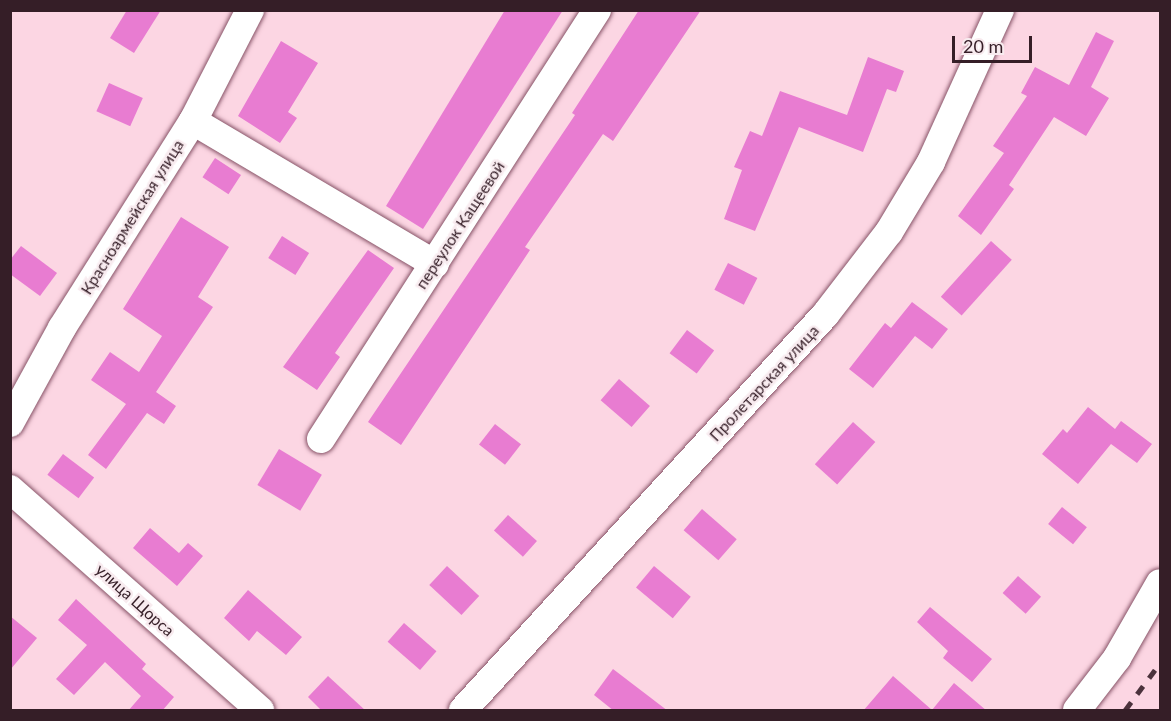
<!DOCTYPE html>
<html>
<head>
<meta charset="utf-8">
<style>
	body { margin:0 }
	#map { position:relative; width:1171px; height:721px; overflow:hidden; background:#fcd6e3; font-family:Lato,sans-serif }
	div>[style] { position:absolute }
	.building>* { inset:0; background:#e87cd1; transform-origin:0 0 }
	.roads { filter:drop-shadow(0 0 2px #875367) drop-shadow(0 0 2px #875367) }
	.minor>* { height:28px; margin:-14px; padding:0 14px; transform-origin:14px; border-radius:14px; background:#fff }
	.rail>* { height:4.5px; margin-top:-2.25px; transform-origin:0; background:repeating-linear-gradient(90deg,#4b323c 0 10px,transparent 0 20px) }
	span { translate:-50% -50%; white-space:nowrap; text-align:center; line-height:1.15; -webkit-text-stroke:5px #f8ebef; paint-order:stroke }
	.street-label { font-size:16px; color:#351e27 }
	.frame { position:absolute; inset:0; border:12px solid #351e27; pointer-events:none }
	.scale { position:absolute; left:952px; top:36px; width:80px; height:27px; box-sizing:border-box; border:3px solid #351e27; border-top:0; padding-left:8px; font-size:18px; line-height:21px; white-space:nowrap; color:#351e27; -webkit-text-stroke:4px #f8ebef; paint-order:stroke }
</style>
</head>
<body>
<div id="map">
	<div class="building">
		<i style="clip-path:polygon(127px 10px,161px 10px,134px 53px,110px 38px)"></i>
		<i style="clip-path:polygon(505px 10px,563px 10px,423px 229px,386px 206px)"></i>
		<i style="clip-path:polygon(639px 10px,701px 10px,613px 141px,603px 134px,525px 247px,530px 250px,401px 445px,368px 422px,575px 115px,572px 113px)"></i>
		<i style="clip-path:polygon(1096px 32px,1114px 41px,1091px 87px,1109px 98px,1086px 136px,1054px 117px,1009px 185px,1014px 189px,981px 235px,958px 216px,1004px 153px,993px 146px,1027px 96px,1021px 93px,1035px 67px,1069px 85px)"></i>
		<i style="clip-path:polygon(281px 41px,318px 63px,288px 112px,297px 118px,280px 143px,238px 116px)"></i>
		<i style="clip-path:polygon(868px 57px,904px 71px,896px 92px,887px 89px,863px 152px,799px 127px,755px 231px,724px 219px,742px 170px,734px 167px,750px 131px,762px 136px,780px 91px,847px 115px)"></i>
		<i style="left:109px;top:83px;width:37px;height:31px;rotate:24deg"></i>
		<i style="left:215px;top:158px;width:31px;height:23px;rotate:33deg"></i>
		<i style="clip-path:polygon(181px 217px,229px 247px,198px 297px,213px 307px,156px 392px,176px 406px,164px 424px,147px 413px,106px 469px,88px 455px,126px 404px,91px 380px,110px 352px,139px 372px,162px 336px,123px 309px)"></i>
		<i style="left:282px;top:236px;width:32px;height:26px;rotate:32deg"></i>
		<i style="left:991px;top:241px;width:28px;height:75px;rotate:42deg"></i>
		<i style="clip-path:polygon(21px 246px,57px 273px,40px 296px,10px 274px,10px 260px)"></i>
		<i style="clip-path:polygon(368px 250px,394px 268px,335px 353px,340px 357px,317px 390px,283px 367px)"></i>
		<i style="left:728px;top:263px;width:33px;height:30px;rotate:27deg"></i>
		<i style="clip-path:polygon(912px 302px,948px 329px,932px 349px,915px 336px,873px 388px,849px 369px,885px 323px,891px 328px)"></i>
		<i style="left:687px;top:330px;width:34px;height:29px;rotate:37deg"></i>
		<i style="left:619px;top:379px;width:41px;height:28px;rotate:41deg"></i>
		<i style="clip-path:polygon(1088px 407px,1115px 429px,1121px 421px,1152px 444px,1137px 463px,1111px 444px,1078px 484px,1042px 454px,1063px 429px,1067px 433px)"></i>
		<i style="left:853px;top:422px;width:30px;height:57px;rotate:42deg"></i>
		<i style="left:495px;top:424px;width:33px;height:26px;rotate:38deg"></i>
		<i style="left:279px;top:449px;width:50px;height:42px;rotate:31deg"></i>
		<i style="left:63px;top:454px;width:39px;height:26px;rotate:37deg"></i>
		<i style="left:1062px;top:507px;width:32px;height:22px;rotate:39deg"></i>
		<i style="left:702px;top:509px;width:46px;height:28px;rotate:41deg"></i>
		<i style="left:508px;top:515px;width:39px;height:21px;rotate:42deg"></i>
		<i style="clip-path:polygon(150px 528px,179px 553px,188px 543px,203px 556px,177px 586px,133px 548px)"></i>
		<i style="left:447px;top:566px;width:44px;height:26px;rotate:43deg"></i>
		<i style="left:654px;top:566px;width:48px;height:28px;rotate:40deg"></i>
		<i style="left:1018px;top:576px;width:31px;height:23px;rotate:42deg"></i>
		<i style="clip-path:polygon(248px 590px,302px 637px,286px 655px,257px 631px,249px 641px,224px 618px)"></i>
		<i style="clip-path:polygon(76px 599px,146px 664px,142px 669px,174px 697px,162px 711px,128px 711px,141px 696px,105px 662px,74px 695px,56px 679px,87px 645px,58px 620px)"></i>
		<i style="clip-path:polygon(930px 607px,992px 659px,972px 682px,943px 658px,948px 651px,917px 622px)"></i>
		<i style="clip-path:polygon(10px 616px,37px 638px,10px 670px)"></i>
		<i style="left:404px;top:623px;width:43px;height:25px;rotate:41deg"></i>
		<i style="clip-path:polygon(613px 669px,668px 711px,614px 711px,594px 695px)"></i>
		<i style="clip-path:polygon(328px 676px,366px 711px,322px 711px,308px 697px)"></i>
		<i style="clip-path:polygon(893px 676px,932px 710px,954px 683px,987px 711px,863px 711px)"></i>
	</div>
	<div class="roads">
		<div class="minor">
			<i style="left:193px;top:121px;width:281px;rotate:30.6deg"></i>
			<i style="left:10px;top:423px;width:108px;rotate:-61.3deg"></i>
			<i style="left:62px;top:328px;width:245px;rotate:-57.7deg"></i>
			<i style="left:193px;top:121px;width:125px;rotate:-62.8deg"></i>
			<i style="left:321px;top:439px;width:510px;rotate:-57.24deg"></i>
			<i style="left:10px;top:489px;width:334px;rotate:41.5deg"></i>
			<i style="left:463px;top:710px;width:536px;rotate:-47.5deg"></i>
			<i style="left:825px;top:315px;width:105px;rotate:-52.4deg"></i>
			<i style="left:889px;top:232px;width:82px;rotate:-59deg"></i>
			<i style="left:931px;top:162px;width:167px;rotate:-65.6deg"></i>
			<i style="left:1077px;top:710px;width:66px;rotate:-52.4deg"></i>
			<i style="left:1117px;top:658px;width:86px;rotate:-60.2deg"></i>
		</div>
	</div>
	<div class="rail">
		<i style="left:1125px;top:710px;width:59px;rotate:-53.3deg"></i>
	</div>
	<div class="street-label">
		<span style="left:132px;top:217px;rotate:-58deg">Красноармейская улица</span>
		<span style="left:460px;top:225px;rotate:-57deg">переулок Кащеевой</span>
		<span style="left:764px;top:383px;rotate:-47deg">Пролетарская улица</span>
		<span style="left:135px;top:600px;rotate:42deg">улица Щорса</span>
	</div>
	<div class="frame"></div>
	<div class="scale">20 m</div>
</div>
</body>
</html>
